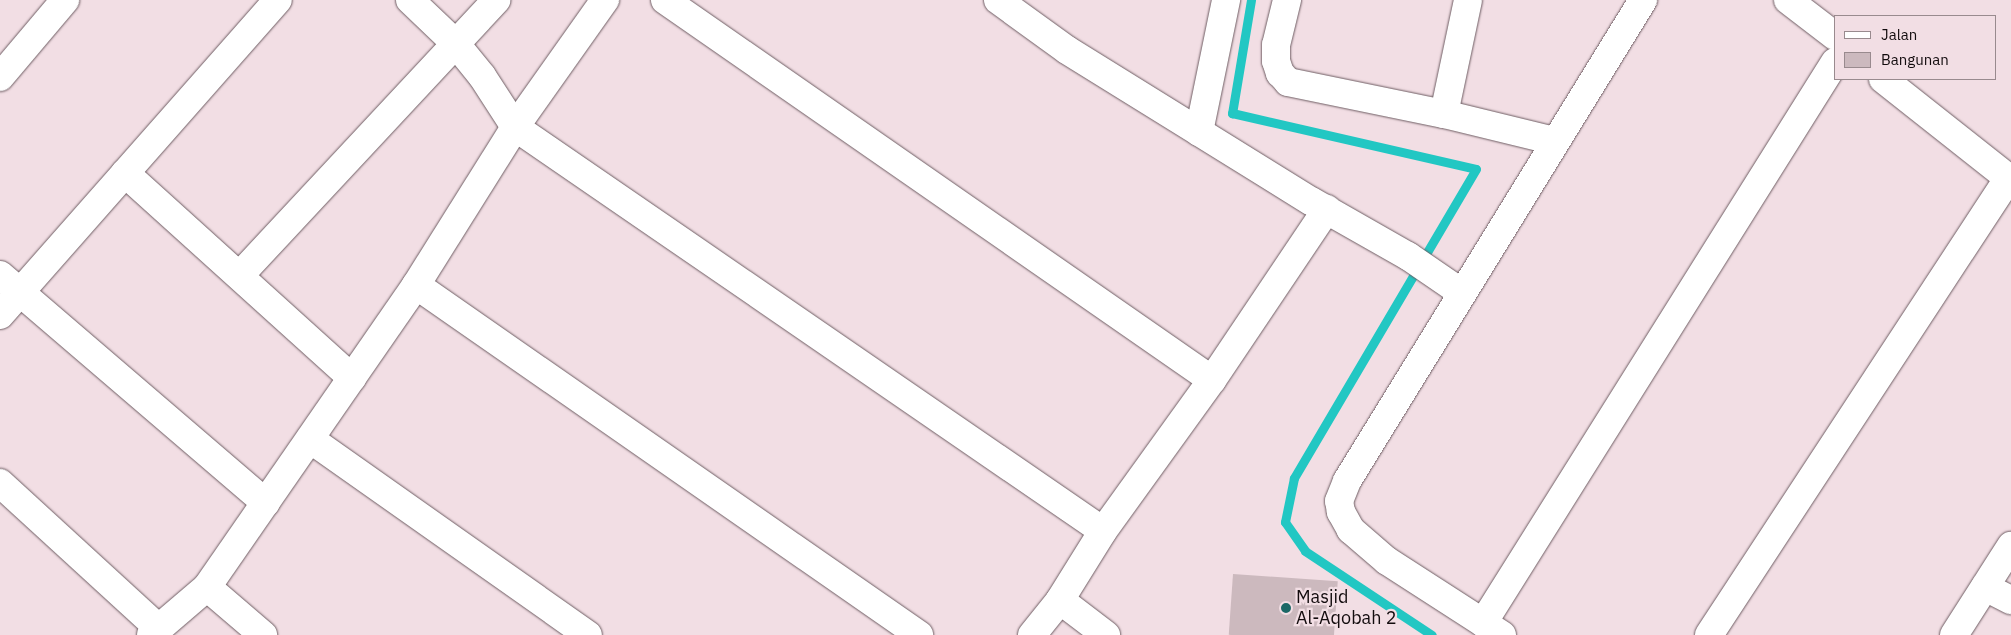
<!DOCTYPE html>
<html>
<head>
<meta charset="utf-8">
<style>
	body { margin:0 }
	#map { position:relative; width:2011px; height:635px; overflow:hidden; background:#f2dee4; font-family:"IBM Plex Sans",sans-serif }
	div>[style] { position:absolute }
	.stream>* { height:9px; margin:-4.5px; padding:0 4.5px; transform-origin:4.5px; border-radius:4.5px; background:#22c7c3 }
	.building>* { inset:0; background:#ccb9be; transform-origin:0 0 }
	.roads { filter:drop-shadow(0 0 1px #6e5d63) drop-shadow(0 0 1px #6e5d63) }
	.minor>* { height:28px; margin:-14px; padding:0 14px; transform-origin:14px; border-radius:14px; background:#fff }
	.dots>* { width:14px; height:14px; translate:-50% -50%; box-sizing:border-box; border:2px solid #f2dee4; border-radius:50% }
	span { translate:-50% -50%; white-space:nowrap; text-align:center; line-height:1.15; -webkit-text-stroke:4.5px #f2dee4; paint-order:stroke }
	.poi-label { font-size:18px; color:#130c0e }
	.left { translate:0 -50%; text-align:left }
	.legend { position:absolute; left:1834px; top:15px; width:162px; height:65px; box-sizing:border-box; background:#f2dee4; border:1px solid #998a8e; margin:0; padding:6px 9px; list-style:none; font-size:15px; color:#130c0e }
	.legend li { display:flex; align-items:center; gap:10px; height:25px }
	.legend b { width:25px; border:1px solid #998a8e }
</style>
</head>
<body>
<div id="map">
	<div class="stream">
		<i style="left:1251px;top:0;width:115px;rotate:99.5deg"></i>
		<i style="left:1232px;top:113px;width:250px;rotate:12.9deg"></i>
		<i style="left:1476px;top:169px;width:359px;rotate:120.5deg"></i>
		<i style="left:1294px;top:478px;width:45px;rotate:101.6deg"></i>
		<i style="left:1285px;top:522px;width:35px;rotate:55deg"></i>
		<i style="left:1305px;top:551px;width:152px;rotate:33.5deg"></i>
	</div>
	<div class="building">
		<i style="left:1233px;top:574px;width:105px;height:61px;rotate:4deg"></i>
	</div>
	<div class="roads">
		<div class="minor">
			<i style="left:410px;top:0;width:64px;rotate:43.7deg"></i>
			<i style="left:456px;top:44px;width:41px;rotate:50.9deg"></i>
			<i style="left:482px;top:76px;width:61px;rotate:57.1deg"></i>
			<i style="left:515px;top:127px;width:713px;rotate:34.49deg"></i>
			<i style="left:665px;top:0;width:666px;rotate:34.79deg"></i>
			<i style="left:998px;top:0;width:85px;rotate:35.9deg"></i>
			<i style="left:1067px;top:50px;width:287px;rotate:31.8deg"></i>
			<i style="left:1311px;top:201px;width:112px;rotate:29.6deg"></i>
			<i style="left:1408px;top:256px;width:65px;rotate:34.4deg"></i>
			<i style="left:1287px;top:0;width:46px;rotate:103.7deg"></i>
			<i style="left:1276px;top:45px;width:16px;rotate:90deg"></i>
			<i style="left:1276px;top:61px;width:13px;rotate:72deg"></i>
			<i style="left:1280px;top:73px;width:12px;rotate:48deg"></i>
			<i style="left:1288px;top:82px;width:159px;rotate:11.6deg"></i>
			<i style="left:1444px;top:114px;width:114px;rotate:13.7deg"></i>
			<i style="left:1788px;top:0;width:59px;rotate:37.5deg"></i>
			<i style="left:0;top:77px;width:101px;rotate:-49.8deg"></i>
			<i style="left:1883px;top:79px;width:163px;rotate:38.3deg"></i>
			<i style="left:1444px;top:114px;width:116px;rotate:-78.1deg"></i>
			<i style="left:1199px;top:132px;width:135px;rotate:-78.4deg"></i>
			<i style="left:125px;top:173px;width:306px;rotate:42.1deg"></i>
			<i style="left:0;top:275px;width:350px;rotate:40.6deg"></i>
			<i style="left:240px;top:275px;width:376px;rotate:-47deg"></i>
			<i style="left:416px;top:285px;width:613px;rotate:34.83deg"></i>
			<i style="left:0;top:315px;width:420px;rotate:-48.6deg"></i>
			<i style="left:310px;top:439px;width:340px;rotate:35.2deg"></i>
			<i style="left:0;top:483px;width:214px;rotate:42.5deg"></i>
			<i style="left:207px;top:587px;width:74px;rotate:40.6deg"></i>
			<i style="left:1985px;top:587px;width:29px;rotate:27deg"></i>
			<i style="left:1060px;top:600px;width:58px;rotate:37.3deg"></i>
			<i style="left:1483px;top:623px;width:662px;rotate:-57.89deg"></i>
			<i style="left:151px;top:635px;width:74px;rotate:-40.6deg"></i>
			<i style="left:207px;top:587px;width:367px;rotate:-55.3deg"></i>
			<i style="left:416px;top:285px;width:186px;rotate:-57.9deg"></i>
			<i style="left:515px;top:127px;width:156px;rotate:-54.7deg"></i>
			<i style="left:1032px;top:635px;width:45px;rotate:-51.3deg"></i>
			<i style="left:1060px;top:600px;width:81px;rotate:-58.1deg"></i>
			<i style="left:1103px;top:531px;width:186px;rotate:-54.2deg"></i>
			<i style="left:1212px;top:380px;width:206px;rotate:-56.1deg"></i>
			<i style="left:1502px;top:635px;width:137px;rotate:-147.2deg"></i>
			<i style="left:1387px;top:561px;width:48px;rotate:-139.3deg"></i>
			<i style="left:1351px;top:530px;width:21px;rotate:-119deg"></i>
			<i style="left:1341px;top:512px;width:11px;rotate:-100deg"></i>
			<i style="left:1339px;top:501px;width:22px;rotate:-68deg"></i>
			<i style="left:1347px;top:481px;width:565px;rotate:-58.39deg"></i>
			<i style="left:1709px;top:635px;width:545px;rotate:-56.75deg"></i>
			<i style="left:1954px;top:635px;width:106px;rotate:-57.4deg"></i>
		</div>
	</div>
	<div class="dots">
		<i style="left:1286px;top:608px;background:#1b6866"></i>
	</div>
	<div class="poi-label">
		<span class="left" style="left:1296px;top:608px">Masjid<br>Al-Aqobah 2</span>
	</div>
	<ul class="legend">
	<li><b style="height:6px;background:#fff"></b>Jalan</li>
	<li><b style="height:14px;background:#ccb9be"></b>Bangunan</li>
	</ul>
</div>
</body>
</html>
